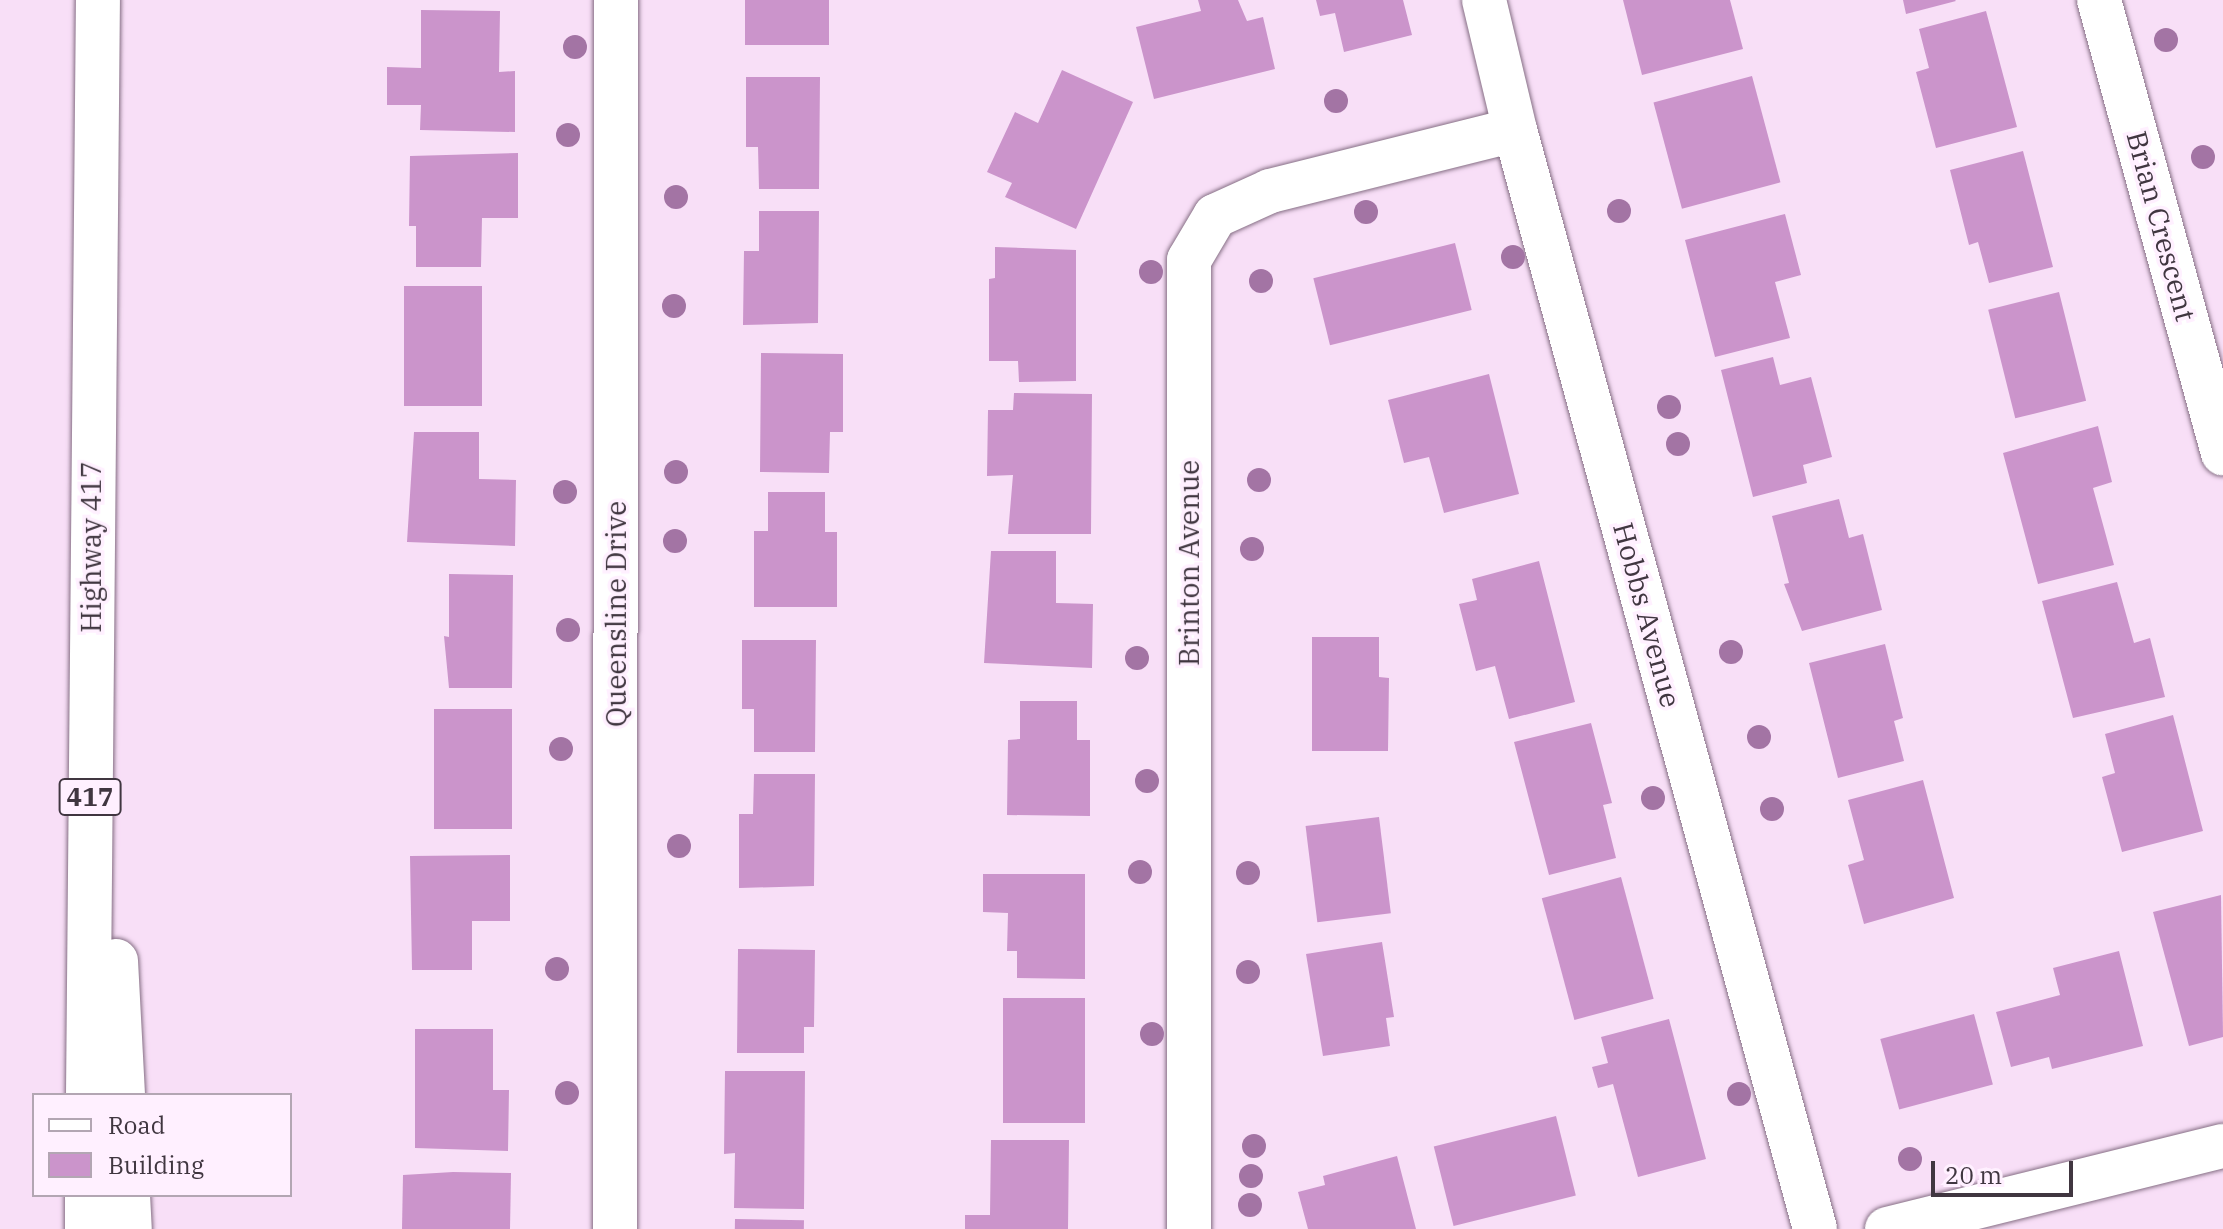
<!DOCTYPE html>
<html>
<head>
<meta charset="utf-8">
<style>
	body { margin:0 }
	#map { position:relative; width:2223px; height:1229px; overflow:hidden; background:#f8dff7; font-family:"IBM Plex Serif",serif }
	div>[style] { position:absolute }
	.building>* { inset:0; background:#cb94cb; transform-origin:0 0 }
	.roads { filter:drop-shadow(0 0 2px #866f85) drop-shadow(0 0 2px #866f85) }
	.minor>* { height:44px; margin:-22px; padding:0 22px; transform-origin:22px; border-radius:22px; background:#fff }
	.highway>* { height:44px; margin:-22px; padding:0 22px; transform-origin:22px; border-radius:22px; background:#fff }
	.trees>* { width:24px; height:24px; margin:-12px; border-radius:50%; background:#a374a4 }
	span { translate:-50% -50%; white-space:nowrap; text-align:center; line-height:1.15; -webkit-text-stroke:7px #fff0ff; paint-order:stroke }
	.shield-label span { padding:2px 6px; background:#fff0ff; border:2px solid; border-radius:6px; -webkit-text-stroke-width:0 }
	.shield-label { font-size:26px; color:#403640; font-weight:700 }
	.street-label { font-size:28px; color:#403640 }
	.legend { position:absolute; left:32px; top:1093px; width:260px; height:104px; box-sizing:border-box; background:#fff0ff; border:2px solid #b3a6b3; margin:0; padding:10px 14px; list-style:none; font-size:24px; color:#403640 }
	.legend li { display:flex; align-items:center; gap:16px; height:40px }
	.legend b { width:40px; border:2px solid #b3a6b3 }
	.scale { position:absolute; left:1931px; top:1161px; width:142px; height:36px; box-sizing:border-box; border:4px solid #403640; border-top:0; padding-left:10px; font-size:24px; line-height:28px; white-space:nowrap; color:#403640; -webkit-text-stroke:6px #fff0ff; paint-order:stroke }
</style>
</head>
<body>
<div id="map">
	<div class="building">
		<i style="left:745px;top:0;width:84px;height:45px"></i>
		<i style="clip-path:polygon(1198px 0,1238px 0,1247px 21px,1263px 17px,1275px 69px,1154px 99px,1136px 27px,1201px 11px)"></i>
		<i style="clip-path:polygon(1316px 0,1403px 0,1412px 35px,1344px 52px,1335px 13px,1320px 16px)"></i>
		<i style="clip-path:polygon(1623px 0,1730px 0,1743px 49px,1642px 75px)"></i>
		<i style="clip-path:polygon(1903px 0,1955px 0,1956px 1px,1906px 14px)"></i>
		<i style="clip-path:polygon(421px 10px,500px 11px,499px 72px,515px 71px,515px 132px,420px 130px,421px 105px,387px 105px,387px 67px,421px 68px)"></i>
		<i style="clip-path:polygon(1986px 11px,2017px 127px,1936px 148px,1916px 72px,1929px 68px,1919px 29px)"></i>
		<i style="clip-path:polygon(1062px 70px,1133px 102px,1076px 229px,1005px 197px,1012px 183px,987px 172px,1015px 112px,1038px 123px)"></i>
		<i style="left:1752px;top:76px;width:110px;height:102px;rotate:75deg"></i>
		<i style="clip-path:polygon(746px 77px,820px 77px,819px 189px,759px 189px,758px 147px,746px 147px)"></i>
		<i style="clip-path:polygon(2023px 151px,2053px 267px,1989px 283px,1978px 242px,1969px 245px,1950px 170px)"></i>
		<i style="clip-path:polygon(518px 153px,518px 218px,482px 218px,481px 267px,416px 267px,416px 226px,409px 226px,410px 156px)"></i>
		<i style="clip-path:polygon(759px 211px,819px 211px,818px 323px,743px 325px,744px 251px,759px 251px)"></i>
		<i style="clip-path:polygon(1785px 214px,1801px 275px,1775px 282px,1790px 338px,1715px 357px,1685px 240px)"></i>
		<i style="left:1455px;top:243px;width:69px;height:146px;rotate:76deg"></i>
		<i style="clip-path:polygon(995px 247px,1076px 250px,1076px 381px,1019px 382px,1018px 361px,989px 361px,989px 279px,995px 278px)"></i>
		<i style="left:404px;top:286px;width:78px;height:120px"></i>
		<i style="left:2059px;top:292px;width:112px;height:73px;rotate:76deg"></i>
		<i style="clip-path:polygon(761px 353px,843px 354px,843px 432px,830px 432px,829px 473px,760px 472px)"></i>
		<i style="clip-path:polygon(1773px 357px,1780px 385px,1811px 377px,1832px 457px,1803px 465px,1807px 483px,1753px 497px,1721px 370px)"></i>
		<i style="clip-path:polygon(1489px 374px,1519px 494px,1444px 513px,1429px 457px,1404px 463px,1388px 400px)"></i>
		<i style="clip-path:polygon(1014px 393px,1092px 394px,1091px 534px,1008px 534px,1013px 475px,987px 476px,988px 410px,1013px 410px)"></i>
		<i style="clip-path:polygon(2098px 426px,2112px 482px,2093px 488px,2114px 565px,2038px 584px,2003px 453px)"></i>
		<i style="clip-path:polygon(414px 432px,479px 432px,479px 479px,516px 480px,515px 546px,407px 542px)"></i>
		<i style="clip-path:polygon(768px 492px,825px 492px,825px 532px,837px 532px,837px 607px,754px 607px,754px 531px,768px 531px)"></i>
		<i style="clip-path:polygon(1839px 499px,1849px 538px,1863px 534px,1882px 610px,1802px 631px,1784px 584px,1789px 583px,1772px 516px)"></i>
		<i style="clip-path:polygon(991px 551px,1056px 551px,1056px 603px,1093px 604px,1092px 668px,984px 663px)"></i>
		<i style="clip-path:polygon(1539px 561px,1575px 702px,1509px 719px,1495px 666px,1476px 671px,1459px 604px,1477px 600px,1472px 579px)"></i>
		<i style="clip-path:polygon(449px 574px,513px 575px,512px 688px,449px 688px,444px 636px,449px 637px)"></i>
		<i style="clip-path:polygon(2117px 582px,2134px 643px,2150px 638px,2165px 697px,2073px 718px,2042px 601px)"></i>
		<i style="clip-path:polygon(1312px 637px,1379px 637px,1379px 677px,1389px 678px,1388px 751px,1312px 751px)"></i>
		<i style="clip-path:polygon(742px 640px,816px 640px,815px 752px,754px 752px,754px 709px,742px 709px)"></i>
		<i style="clip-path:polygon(1885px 644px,1903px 718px,1894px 721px,1904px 761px,1838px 778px,1809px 663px)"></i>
		<i style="clip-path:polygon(1020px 701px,1077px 701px,1077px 740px,1090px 740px,1090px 816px,1007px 815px,1008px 740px,1020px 739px)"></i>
		<i style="left:434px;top:709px;width:78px;height:120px"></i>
		<i style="clip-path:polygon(2173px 715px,2203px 831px,2122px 852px,2102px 777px,2115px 773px,2105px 734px)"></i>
		<i style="clip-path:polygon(1591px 723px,1612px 803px,1603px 805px,1616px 858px,1549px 875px,1514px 742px)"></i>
		<i style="clip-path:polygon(754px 774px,815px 774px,814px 886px,739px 888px,739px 814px,753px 814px)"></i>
		<i style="clip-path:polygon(1923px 780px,1954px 898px,1864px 924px,1848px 865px,1864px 860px,1848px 800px)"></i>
		<i style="left:1379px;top:817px;width:97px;height:74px;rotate:83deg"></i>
		<i style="clip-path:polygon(510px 855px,510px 921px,472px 921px,472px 970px,412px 970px,410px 856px)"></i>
		<i style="clip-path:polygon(983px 874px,1085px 874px,1085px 979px,1017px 978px,1017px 951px,1007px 951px,1008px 913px,983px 912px)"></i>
		<i style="left:1621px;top:877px;width:126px;height:82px;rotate:75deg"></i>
		<i style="clip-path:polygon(2221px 895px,2223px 1037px,2189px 1046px,2153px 912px)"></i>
		<i style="clip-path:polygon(1382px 942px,1394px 1017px,1386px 1018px,1390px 1046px,1323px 1056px,1306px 954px)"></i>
		<i style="clip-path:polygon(738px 949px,815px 950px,814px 1027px,804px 1027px,804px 1053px,737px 1053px)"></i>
		<i style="clip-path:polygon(2119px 951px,2143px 1046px,2052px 1069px,2049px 1057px,2011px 1067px,1996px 1012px,2060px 995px,2053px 968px)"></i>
		<i style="left:1003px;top:998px;width:82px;height:125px"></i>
		<i style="left:1974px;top:1014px;width:73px;height:97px;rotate:75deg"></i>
		<i style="clip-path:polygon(1669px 1019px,1706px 1159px,1638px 1177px,1613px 1084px,1598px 1088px,1592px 1067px,1608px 1063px,1601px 1037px)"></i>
		<i style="clip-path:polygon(415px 1029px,493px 1029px,493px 1090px,509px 1090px,508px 1151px,415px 1148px)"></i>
		<i style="clip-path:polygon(725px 1071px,805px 1071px,804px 1209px,734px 1208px,735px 1153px,724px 1154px)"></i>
		<i style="left:1556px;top:1116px;width:82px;height:126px;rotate:76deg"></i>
		<i style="clip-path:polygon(991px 1140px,1069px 1140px,1068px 1229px,965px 1229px,965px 1215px,990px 1215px)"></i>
		<i style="clip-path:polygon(1397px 1156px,1416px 1229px,1308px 1229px,1298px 1192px,1325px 1185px,1323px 1176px)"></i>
		<i style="clip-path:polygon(453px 1172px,511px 1173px,510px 1229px,402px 1229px,403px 1175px)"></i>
		<i style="left:735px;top:1219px;width:69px;height:10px;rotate:1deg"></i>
	</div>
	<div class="roads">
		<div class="minor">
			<i style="left:1484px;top:0;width:134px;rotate:76.6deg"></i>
			<i style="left:1515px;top:130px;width:1139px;rotate:74.73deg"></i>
			<i style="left:2099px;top:0;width:470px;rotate:74.7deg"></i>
			<i style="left:615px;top:1229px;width:1229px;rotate:-89.95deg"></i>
			<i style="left:1189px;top:1229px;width:969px;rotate:-90deg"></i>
			<i style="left:1189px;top:260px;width:51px;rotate:-59.4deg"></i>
			<i style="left:1215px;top:216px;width:60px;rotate:-24.4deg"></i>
			<i style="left:1270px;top:191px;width:252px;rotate:-14deg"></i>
			<i style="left:1887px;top:1229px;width:346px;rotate:-13.9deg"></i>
		</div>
		<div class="highway">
			<i style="left:116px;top:961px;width:134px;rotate:87deg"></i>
			<i style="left:88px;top:1095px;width:1095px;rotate:-89.48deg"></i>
			<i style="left:128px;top:1195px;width:34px;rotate:87deg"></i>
			<i style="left:87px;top:1229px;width:34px;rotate:-90deg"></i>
		</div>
	</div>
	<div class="trees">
		<i style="left:2166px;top:40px"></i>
		<i style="left:575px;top:47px"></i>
		<i style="left:1336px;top:101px"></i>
		<i style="left:568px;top:135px"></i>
		<i style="left:2203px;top:157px"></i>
		<i style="left:676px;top:197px"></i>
		<i style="left:1619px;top:211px"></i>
		<i style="left:1366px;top:212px"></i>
		<i style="left:1513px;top:257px"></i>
		<i style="left:1151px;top:272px"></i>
		<i style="left:1261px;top:281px"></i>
		<i style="left:674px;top:306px"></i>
		<i style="left:1669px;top:407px"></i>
		<i style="left:1678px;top:444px"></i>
		<i style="left:676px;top:472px"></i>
		<i style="left:1259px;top:480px"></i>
		<i style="left:565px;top:492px"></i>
		<i style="left:675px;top:541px"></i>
		<i style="left:1252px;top:549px"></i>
		<i style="left:568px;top:630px"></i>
		<i style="left:1731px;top:652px"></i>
		<i style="left:1137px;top:658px"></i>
		<i style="left:1759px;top:737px"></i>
		<i style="left:561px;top:749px"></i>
		<i style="left:1147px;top:781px"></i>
		<i style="left:1653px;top:798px"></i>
		<i style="left:1772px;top:809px"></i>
		<i style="left:679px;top:846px"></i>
		<i style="left:1140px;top:872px"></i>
		<i style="left:1248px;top:873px"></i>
		<i style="left:557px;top:969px"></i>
		<i style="left:1248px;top:972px"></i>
		<i style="left:1152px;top:1034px"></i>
		<i style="left:567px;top:1093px"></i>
		<i style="left:1739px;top:1094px"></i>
		<i style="left:1254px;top:1146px"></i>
		<i style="left:1910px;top:1159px"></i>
		<i style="left:1251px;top:1176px"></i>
		<i style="left:1250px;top:1205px"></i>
	</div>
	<div class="shield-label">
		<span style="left:90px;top:797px">417</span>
	</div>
	<div class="street-label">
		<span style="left:2161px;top:226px;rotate:75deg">Brian Crescent</span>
		<span style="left:91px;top:547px;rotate:-90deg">Highway 417</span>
		<span style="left:1189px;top:563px;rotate:-90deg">Brinton Avenue</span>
		<span style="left:616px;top:614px;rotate:-90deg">Queensline Drive</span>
		<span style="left:1647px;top:615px;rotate:75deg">Hobbs Avenue</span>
	</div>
	<ul class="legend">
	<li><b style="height:10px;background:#fff"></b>Road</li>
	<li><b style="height:22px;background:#cb94cb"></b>Building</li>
	</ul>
	<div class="scale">20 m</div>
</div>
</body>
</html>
